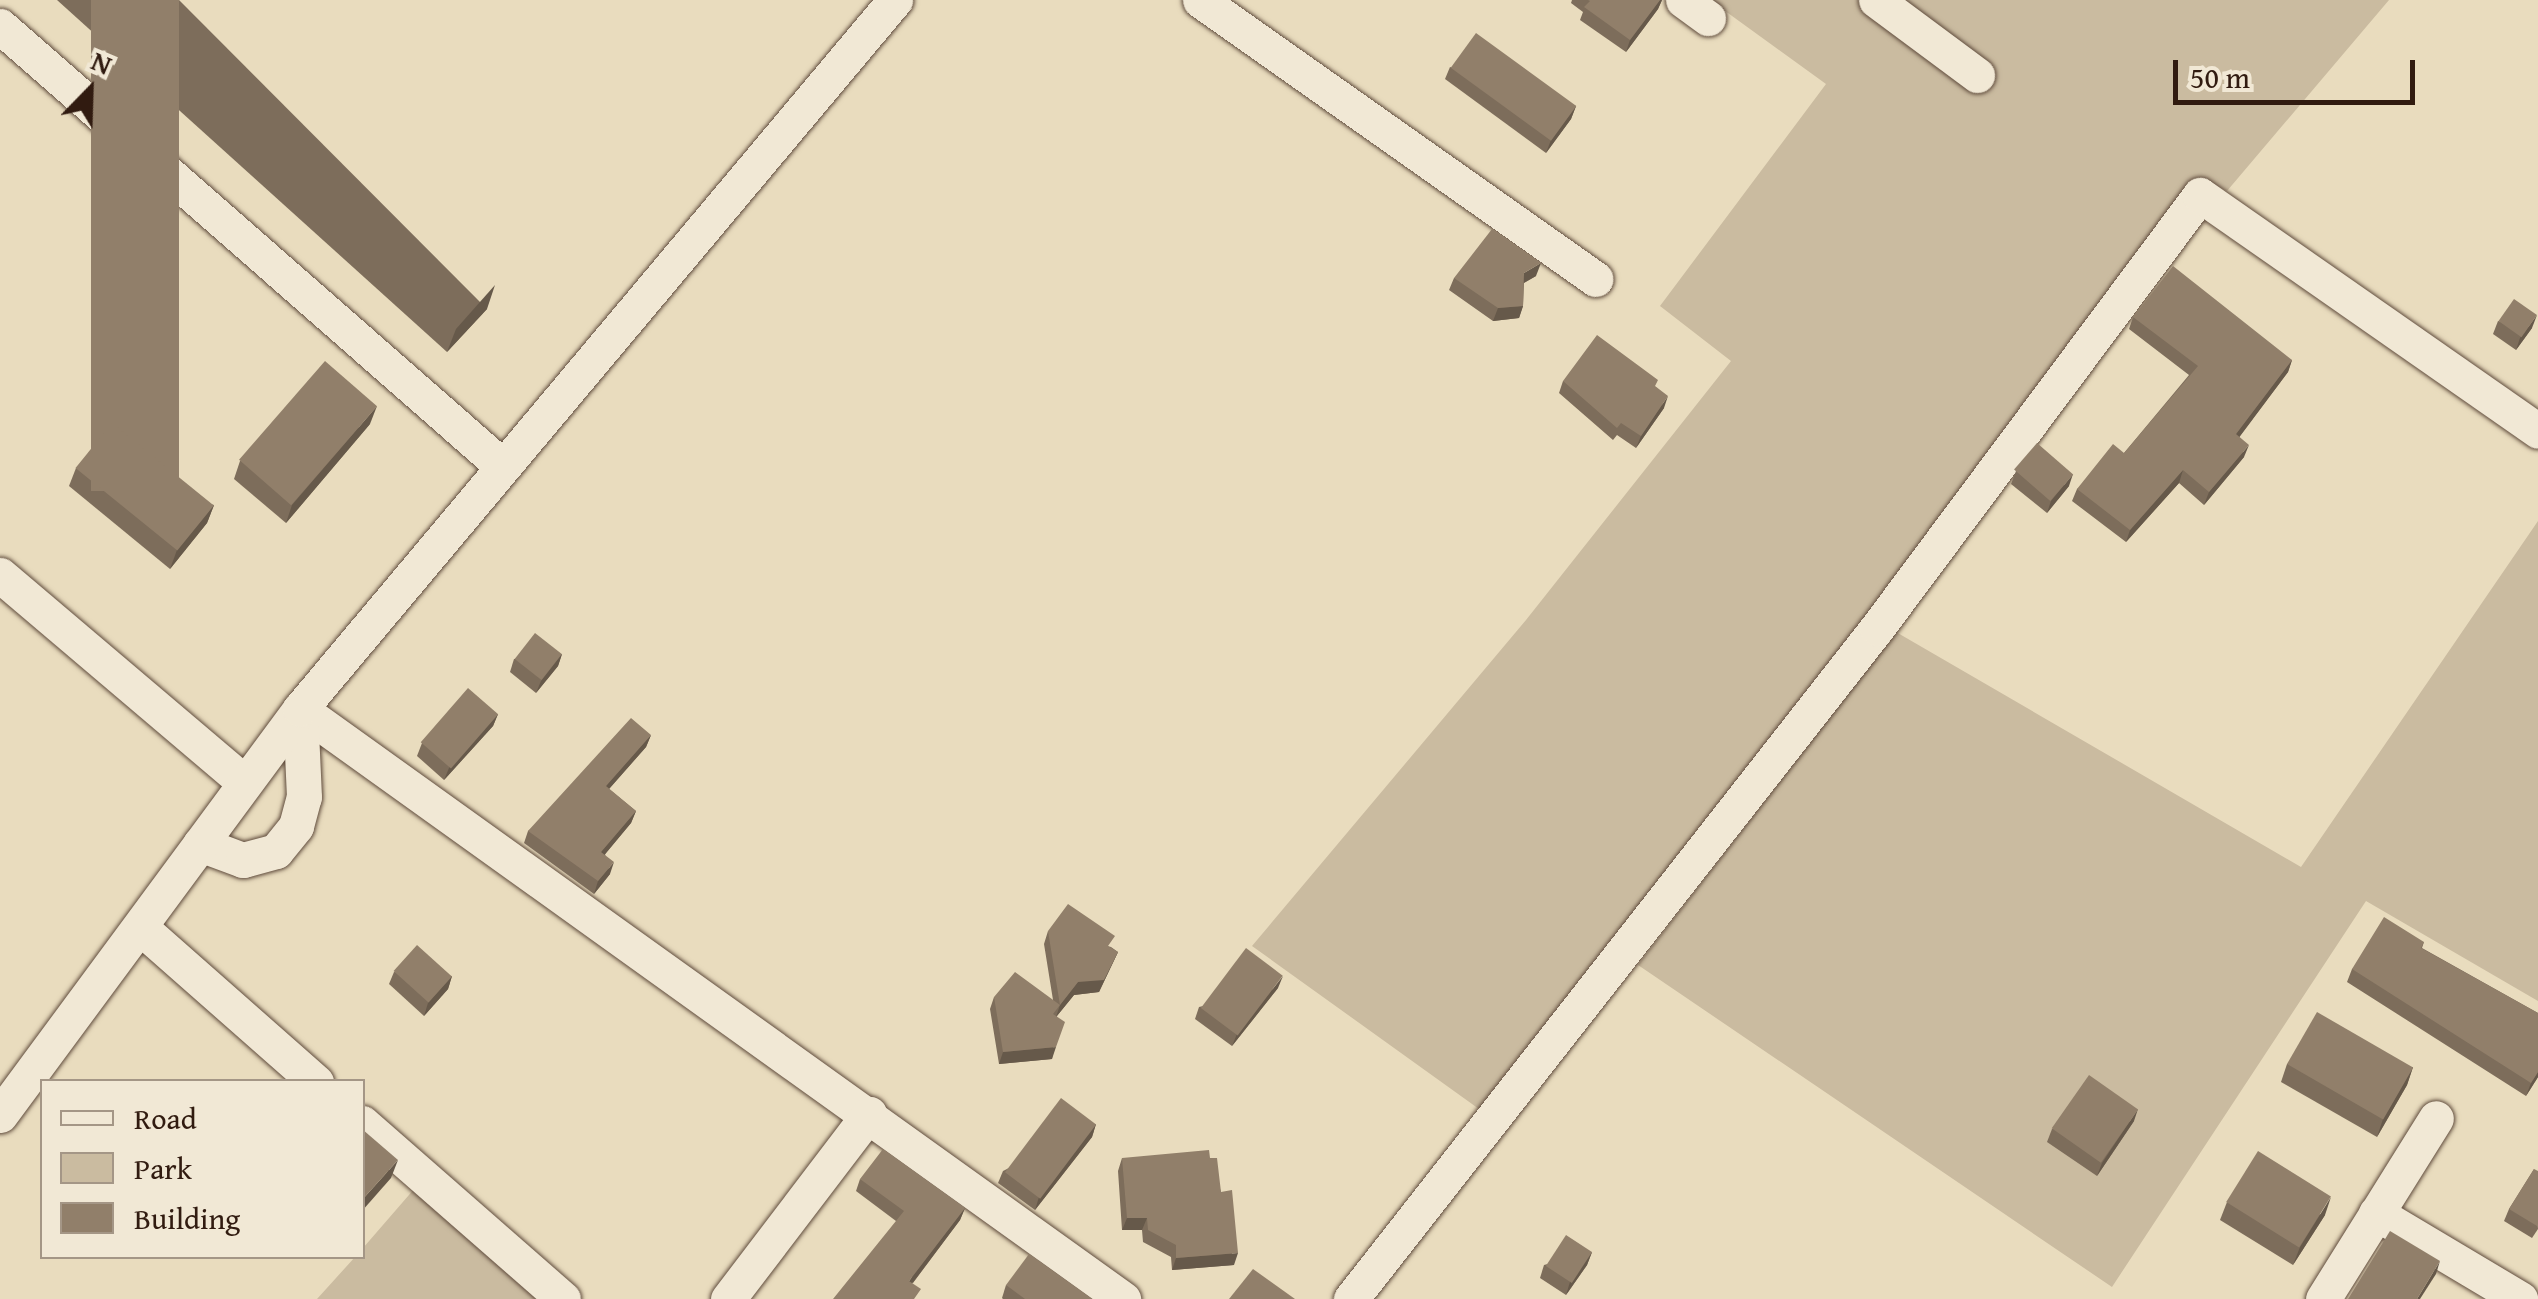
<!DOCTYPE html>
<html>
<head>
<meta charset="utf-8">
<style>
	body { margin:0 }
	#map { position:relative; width:2538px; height:1299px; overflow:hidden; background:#e9dcbe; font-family:"Gentium Book Plus",serif }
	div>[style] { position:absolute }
	.green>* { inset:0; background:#cabba0 }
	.roads { filter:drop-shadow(0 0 2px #5f4b3c) drop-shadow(0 0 2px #5f4b3c) }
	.minor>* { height:35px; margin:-17.5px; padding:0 17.5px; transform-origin:17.5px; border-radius:17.5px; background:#f1e8d5 }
	.wall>* { inset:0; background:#7d6d5b }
	.shaded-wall>* { inset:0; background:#66594a }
	.building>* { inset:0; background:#917f6a; transform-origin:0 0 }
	span { translate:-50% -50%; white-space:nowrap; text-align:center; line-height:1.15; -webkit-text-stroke:9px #f1e8d5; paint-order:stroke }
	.legend { position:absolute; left:40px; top:1079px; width:325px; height:180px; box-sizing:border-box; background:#f1e8d5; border:2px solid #a49686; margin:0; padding:12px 18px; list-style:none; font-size:30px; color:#311b10 }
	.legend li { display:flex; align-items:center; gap:20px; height:50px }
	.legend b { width:50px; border:2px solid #a49686 }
	.north { position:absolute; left:40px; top:40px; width:100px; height:100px; -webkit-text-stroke:8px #f1e8d5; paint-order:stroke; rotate:23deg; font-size:28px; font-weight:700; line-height:40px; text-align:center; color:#311b10 }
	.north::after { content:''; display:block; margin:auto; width:35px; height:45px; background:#311b10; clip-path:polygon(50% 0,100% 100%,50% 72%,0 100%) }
	.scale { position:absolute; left:2173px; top:60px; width:242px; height:45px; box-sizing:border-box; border:5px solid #311b10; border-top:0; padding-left:12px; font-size:30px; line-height:35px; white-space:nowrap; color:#311b10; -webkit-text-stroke:8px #f1e8d5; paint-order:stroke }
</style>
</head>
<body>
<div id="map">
	<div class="green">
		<i style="clip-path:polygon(1710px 0,2389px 0,2227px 191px,2198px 177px,1871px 611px,1479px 1109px,1252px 946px,1526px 620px,1731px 361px,1660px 306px,1826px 84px)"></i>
		<i style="clip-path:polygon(2538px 521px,2538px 1001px,2366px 901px,2112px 1287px,1638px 965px,1896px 632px,2301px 867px)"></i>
		<i style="clip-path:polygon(415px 1188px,541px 1299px,317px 1299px,355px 1257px,362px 1256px,363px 1248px)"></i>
	</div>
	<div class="roads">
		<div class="minor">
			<i style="left:1200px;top:0;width:484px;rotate:35.2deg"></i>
			<i style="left:1683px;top:0;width:31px;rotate:36deg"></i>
			<i style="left:1876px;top:0;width:126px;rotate:36.6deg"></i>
			<i style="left:0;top:26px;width:668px;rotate:41.23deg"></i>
			<i style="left:0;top:575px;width:320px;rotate:40.3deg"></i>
			<i style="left:300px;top:709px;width:1013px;rotate:35.64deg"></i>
			<i style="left:200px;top:844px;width:46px;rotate:20.4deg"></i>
			<i style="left:243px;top:860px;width:34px;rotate:-15deg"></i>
			<i style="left:276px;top:851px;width:32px;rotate:-51deg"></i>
			<i style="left:296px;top:826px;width:30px;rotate:-75deg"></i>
			<i style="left:304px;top:797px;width:88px;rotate:-92.6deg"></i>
			<i style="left:140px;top:927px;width:235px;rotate:41.4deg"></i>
			<i style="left:0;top:1115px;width:505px;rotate:-53.54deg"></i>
			<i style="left:300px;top:709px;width:926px;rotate:-50deg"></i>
			<i style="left:362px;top:1123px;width:267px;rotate:41.2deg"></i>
			<i style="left:2376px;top:1213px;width:168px;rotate:30.8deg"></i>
			<i style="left:728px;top:1299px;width:233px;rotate:-52.7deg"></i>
			<i style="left:1351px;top:1299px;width:853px;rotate:-51.91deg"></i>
			<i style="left:1877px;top:628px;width:540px;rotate:-53.28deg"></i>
			<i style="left:2200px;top:195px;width:412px;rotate:34.9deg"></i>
			<i style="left:2323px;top:1299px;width:213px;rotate:-58deg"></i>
		</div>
	</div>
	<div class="wall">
		<i style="clip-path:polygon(57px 0,179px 0,487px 309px,447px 352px)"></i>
		<i style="clip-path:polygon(1572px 0,1662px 0,1658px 9px,1626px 52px,1580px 20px,1583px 12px,1571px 3px)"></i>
		<i style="clip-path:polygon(1450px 67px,1576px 106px,1571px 119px,1546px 153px,1445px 79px)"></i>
		<i style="clip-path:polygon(1536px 276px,1524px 283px,1523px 306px,1519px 318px,1493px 321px,1449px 290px,1454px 278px)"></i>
		<i style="clip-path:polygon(2133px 317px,2292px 360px,2288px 372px,2239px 437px,2244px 457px,2204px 505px,2179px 483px,2126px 542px,2072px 501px,2077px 489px,2124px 453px,2189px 375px,2129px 329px)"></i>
		<i style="clip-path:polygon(2498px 321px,2532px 328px,2516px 350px,2493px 334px)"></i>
		<i style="clip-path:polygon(1563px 381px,1656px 387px,1664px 408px,1636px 448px,1617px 435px,1613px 440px,1559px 393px)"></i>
		<i style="clip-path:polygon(370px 424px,286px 523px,234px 479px,240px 461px)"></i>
		<i style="clip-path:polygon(76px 468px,214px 505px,207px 523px,170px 569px,69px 486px)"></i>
		<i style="clip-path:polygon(2016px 471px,2069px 486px,2047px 513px,2011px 484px)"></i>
		<i style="clip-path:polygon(562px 654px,558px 666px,536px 693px,510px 672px,514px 659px)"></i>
		<i style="clip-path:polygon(498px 714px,493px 726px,444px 780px,417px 756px,422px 743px)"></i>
		<i style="clip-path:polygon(651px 735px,646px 747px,609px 789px,636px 811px,631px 823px,605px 854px,610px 874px,594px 894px,524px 843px,528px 831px)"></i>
		<i style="clip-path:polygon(1048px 931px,1111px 947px,1118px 952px,1099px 992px,1074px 995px,1057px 1016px,1052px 1059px,999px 1064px,990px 1009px,994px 997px,1053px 1000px,1044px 944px)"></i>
		<i style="clip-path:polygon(2424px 942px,2422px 948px,2538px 1013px,2538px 1077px,2526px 1096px,2347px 982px,2352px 969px)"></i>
		<i style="clip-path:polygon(394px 972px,452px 976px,448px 989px,424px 1016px,389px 984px)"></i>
		<i style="clip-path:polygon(1278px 988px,1232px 1046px,1195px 1019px,1199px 1007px)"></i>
		<i style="clip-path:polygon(2287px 1064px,2413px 1067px,2407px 1085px,2377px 1137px,2281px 1082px)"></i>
		<i style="clip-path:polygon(2134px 1121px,2097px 1176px,2047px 1142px,2052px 1129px)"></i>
		<i style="clip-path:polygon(1096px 1124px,1092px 1137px,1035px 1210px,998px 1183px,1003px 1171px)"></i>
		<i style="clip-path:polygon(1122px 1158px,1210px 1158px,1221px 1192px,1234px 1265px,1172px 1270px,1171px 1257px,1143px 1242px,1142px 1230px,1122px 1230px,1118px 1171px)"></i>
		<i style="clip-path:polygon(2534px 1169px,2538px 1229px,2532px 1238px,2504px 1221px,2509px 1209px)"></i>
		<i style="clip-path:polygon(860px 1179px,965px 1208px,960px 1220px,913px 1283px,896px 1221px,856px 1191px)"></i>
		<i style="clip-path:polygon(2227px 1202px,2325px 1215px,2293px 1265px,2220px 1220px)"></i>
		<i style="clip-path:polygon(1592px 1252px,1587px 1265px,1566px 1295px,1540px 1278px,1544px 1265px)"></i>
		<i style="clip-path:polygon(1006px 1285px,1092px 1299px,1003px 1299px,1002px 1298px)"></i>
	</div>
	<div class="shaded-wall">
		<i style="clip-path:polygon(1660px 0,1662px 0,1658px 9px,1626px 52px,1630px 40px)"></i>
		<i style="clip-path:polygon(1576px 106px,1571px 119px,1546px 153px,1551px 140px)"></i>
		<i style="clip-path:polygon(1541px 263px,1536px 276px,1520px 285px,1524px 273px)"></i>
		<i style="clip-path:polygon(495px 285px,487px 309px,447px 352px,456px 329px)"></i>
		<i style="clip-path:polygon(1523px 306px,1519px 318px,1493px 321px,1498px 308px)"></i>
		<i style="clip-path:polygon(2537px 315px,2532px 328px,2516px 350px,2520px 338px)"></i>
		<i style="clip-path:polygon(2292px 360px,2288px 372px,2232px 447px,2236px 434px)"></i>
		<i style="clip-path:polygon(1668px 396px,1664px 408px,1636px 448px,1641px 436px)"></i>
		<i style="clip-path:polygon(377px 406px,370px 424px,286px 523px,292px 505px)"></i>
		<i style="clip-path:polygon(2249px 445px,2244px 457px,2204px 505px,2209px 492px)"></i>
		<i style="clip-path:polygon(2183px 470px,2179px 483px,2126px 542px,2130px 530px)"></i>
		<i style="clip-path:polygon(2073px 474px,2069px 486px,2047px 513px,2051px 501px)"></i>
		<i style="clip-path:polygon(214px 505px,207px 523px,170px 569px,177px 550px)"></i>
		<i style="clip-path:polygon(562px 654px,558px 666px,536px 693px,541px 681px)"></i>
		<i style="clip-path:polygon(498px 714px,493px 726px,444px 780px,449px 768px)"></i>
		<i style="clip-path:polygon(651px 735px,646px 747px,601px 798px,606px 786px)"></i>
		<i style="clip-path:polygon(636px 811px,631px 823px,597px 864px,601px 852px)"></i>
		<i style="clip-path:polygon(614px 862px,610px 874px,594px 894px,598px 881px)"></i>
		<i style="clip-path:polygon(1118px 952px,1099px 992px,1074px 995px,1056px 1017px,1060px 1005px,1078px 982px)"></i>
		<i style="clip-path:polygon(452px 976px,448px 989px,424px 1016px,428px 1003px)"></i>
		<i style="clip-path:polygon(1283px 976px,1278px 988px,1232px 1046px,1237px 1034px)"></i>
		<i style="clip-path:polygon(1056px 1047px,1052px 1059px,999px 1064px,1003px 1052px)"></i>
		<i style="clip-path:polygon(2413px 1067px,2407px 1085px,2377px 1137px,2383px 1119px)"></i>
		<i style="clip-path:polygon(2538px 1072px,2538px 1077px,2526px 1096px,2531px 1083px)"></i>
		<i style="clip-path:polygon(2138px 1109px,2134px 1121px,2097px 1176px,2102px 1163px)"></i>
		<i style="clip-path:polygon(1096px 1124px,1092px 1137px,1035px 1210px,1039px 1197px)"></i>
		<i style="clip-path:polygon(398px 1160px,391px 1178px,362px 1211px,362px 1200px)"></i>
		<i style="clip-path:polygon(2331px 1197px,2325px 1215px,2293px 1265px,2300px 1247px)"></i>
		<i style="clip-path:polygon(965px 1208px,960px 1220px,905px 1293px,909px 1281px)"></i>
		<i style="clip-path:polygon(1127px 1218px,1147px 1218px,1142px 1230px,1122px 1230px)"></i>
		<i style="clip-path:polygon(1592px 1252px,1587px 1265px,1566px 1295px,1570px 1282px)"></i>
		<i style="clip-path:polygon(1238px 1253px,1234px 1265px,1172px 1270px,1176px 1258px)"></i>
		<i style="clip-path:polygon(2440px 1261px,2436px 1274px,2420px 1299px,2417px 1299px)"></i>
	</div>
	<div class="building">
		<i style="left:91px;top:0;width:88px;height:491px"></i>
		<i style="clip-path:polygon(1588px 0,1660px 0,1630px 40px,1584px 7px,1590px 1px)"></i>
		<i style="left:1476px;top:33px;width:124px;height:43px;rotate:36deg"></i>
		<i style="clip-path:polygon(1492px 229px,1541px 263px,1524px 273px,1523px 306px,1498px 308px,1454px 278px)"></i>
		<i style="clip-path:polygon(2173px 266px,2292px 360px,2236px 434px,2249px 445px,2209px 492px,2183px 470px,2130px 530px,2077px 489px,2113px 444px,2124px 453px,2198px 366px,2133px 317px)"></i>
		<i style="left:2514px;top:299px;width:28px;height:27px;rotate:35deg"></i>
		<i style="clip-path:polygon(1597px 335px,1658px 380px,1655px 386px,1668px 396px,1641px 436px,1621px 423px,1617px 428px,1563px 381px)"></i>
		<i style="left:325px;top:361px;width:69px;height:131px;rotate:41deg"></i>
		<i style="left:112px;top:423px;width:131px;height:58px;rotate:39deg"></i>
		<i style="left:2037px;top:443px;width:48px;height:35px;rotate:41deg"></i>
		<i style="left:535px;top:633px;width:34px;height:33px;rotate:38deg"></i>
		<i style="left:468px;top:688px;width:40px;height:72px;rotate:41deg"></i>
		<i style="clip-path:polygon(631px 718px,651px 735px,606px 786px,636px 811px,601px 852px,614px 862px,598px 881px,528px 831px)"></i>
		<i style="clip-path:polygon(1068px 904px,1115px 936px,1108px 946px,1118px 952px,1104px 980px,1078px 982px,1060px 1005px,1048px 931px)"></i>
		<i style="clip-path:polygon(2384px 917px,2424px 942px,2421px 948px,2538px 1013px,2538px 1072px,2531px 1083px,2352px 969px)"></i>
		<i style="left:417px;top:945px;width:47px;height:35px;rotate:42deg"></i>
		<i style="left:1246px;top:948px;width:46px;height:75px;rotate:37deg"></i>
		<i style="clip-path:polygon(1015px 972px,1060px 1005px,1053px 1014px,1065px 1022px,1056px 1047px,1003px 1052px,994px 997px)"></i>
		<i style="left:2317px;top:1012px;width:111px;height:60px;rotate:30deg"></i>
		<i style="left:2089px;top:1075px;width:60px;height:65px;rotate:35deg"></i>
		<i style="left:1061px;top:1098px;width:44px;height:93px;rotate:37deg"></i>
		<i style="clip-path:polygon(362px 1129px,398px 1160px,362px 1200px)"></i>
		<i style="clip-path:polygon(883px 1149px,965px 1208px,909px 1281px,921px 1289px,914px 1299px,833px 1299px,904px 1211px,860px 1179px)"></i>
		<i style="clip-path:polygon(1209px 1150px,1210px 1158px,1217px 1158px,1221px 1192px,1232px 1190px,1238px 1253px,1176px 1258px,1176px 1245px,1148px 1230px,1147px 1218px,1127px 1218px,1122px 1158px)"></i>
		<i style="left:2258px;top:1151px;width:86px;height:60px;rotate:32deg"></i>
		<i style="clip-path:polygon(2534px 1169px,2538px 1171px,2538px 1224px,2537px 1226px,2509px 1209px)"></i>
		<i style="clip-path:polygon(2390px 1231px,2440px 1261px,2417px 1299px,2348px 1299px)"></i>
		<i style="left:1566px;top:1235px;width:31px;height:37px;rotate:33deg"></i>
		<i style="clip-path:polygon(1029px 1254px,1092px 1299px,1025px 1299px,1006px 1285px)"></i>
		<i style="clip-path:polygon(1253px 1269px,1295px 1299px,1229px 1299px)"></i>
	</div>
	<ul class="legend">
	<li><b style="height:12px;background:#f1e8d5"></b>Road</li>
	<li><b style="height:28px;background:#cabba0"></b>Park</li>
	<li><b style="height:28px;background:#917f6a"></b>Building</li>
	</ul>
	<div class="north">N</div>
	<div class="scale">50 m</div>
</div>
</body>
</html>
